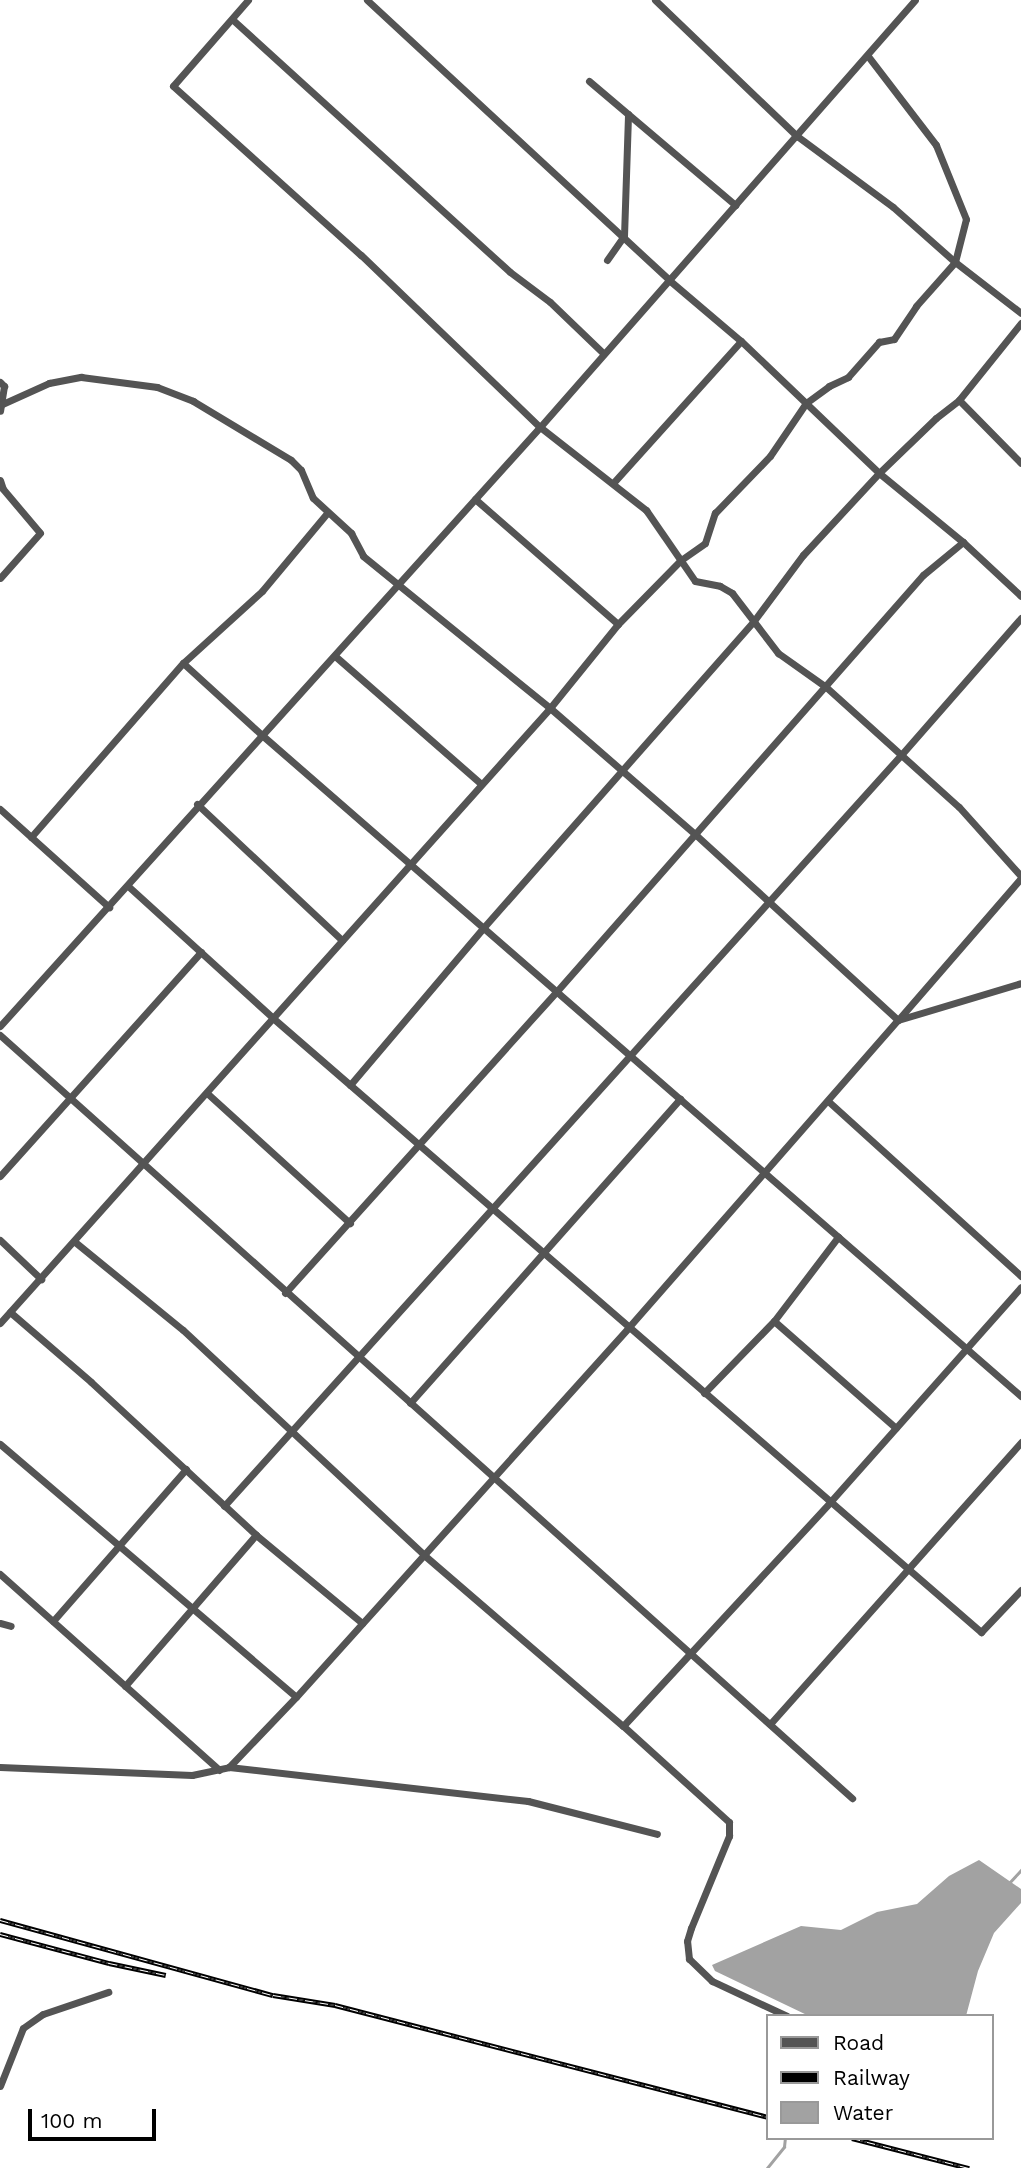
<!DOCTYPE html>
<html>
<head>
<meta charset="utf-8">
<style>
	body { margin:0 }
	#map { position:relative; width:1021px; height:2168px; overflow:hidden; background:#fff; font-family:"Work Sans",sans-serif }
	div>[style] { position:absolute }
	.water>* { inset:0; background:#a2a2a2 }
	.stream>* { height:2.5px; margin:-1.25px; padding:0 1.25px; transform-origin:1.25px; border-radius:1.25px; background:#a2a2a2 }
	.street>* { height:7px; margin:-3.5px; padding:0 3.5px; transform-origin:3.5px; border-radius:3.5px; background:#545454 }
	.rail>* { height:5px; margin-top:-2.5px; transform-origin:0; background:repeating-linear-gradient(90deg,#fff 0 8px,#000 0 16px); box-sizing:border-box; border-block:2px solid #000 }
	span { translate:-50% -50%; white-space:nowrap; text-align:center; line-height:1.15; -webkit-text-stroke:6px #fff; paint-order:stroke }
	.legend { position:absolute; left:766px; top:2014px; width:228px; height:126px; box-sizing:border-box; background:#fff; border:2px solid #999; margin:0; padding:9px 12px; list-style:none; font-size:21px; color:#000 }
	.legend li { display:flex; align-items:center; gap:14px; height:35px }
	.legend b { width:35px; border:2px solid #999 }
	.scale { position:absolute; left:28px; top:2109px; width:128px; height:32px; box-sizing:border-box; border:4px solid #000; border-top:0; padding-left:9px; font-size:21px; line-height:24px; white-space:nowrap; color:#000; -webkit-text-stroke:5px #fff; paint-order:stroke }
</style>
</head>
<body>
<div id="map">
	<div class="water">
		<i style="clip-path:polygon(979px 1860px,1021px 1889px,1021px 1903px,994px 1933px,978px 1971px,966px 2016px,809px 2016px,715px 1971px,712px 1965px,801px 1926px,841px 1930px,877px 1912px,917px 1904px,949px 1876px)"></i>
	</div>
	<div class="stream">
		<i style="left:1009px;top:1883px;width:18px;rotate:-47deg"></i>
		<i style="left:767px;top:2168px;width:27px;rotate:-51deg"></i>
		<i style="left:784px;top:2147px;width:9px;rotate:-84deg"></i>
	</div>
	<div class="street">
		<i style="left:248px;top:0;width:114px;rotate:131.1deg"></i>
		<i style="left:173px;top:86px;width:253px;rotate:42deg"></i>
		<i style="left:361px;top:255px;width:248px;rotate:43.9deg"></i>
		<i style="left:540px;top:427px;width:135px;rotate:38.1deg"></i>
		<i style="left:646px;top:510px;width:86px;rotate:55.4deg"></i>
		<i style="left:695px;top:581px;width:25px;rotate:11deg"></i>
		<i style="left:720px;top:586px;width:14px;rotate:30deg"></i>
		<i style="left:732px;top:593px;width:76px;rotate:52.5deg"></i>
		<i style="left:778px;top:653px;width:59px;rotate:35.3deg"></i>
		<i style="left:826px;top:687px;width:179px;rotate:42.1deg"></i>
		<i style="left:959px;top:807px;width:93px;rotate:48.1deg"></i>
		<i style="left:367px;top:0;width:412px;rotate:42.8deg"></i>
		<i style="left:669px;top:280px;width:94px;rotate:40.3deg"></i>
		<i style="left:741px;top:341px;width:191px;rotate:132deg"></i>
		<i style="left:655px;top:0;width:197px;rotate:43.8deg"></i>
		<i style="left:797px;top:136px;width:119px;rotate:36.5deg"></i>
		<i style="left:893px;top:207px;width:83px;rotate:41.6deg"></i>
		<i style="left:955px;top:262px;width:44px;rotate:-75.7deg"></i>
		<i style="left:966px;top:219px;width:80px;rotate:-112.1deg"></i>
		<i style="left:936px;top:145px;width:112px;rotate:-127.4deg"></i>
		<i style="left:233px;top:20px;width:374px;rotate:42.3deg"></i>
		<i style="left:510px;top:272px;width:50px;rotate:36.9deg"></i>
		<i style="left:550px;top:302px;width:74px;rotate:43.9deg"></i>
		<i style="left:589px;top:81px;width:192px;rotate:40.3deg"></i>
		<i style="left:607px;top:260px;width:29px;rotate:-55deg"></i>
		<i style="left:624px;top:236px;width:122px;rotate:-88.1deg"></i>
		<i style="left:741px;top:341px;width:191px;rotate:43.7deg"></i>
		<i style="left:879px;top:473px;width:109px;rotate:39.4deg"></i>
		<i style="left:0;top:382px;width:6px;rotate:45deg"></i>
		<i style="left:4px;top:386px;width:25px;rotate:99deg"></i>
		<i style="left:959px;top:400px;width:88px;rotate:45.5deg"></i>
		<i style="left:0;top:405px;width:54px;rotate:-24.2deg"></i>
		<i style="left:49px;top:383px;width:33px;rotate:-11deg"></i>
		<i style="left:81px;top:377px;width:77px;rotate:7.5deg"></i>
		<i style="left:157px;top:387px;width:39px;rotate:21deg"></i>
		<i style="left:193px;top:401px;width:114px;rotate:31deg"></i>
		<i style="left:291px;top:460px;width:14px;rotate:45deg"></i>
		<i style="left:301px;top:470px;width:30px;rotate:67deg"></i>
		<i style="left:313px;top:498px;width:52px;rotate:42.6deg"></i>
		<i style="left:351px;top:533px;width:26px;rotate:62deg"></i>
		<i style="left:363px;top:556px;width:241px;rotate:39.1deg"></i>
		<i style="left:550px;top:708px;width:194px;rotate:41deg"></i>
		<i style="left:696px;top:835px;width:274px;rotate:42.5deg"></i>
		<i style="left:898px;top:1020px;width:188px;rotate:-49.1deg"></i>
		<i style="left:0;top:480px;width:9px;rotate:72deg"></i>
		<i style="left:3px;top:489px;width:57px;rotate:49.9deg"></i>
		<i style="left:40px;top:533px;width:60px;rotate:131.6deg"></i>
		<i style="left:475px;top:499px;width:190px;rotate:41.2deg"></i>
		<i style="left:335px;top:656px;width:193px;rotate:41.2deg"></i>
		<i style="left:183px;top:663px;width:108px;rotate:42.4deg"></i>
		<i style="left:263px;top:736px;width:1005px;rotate:41.05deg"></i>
		<i style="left:197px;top:804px;width:199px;rotate:43.2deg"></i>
		<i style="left:0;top:809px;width:147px;rotate:42deg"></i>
		<i style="left:31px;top:837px;width:231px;rotate:-48.9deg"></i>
		<i style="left:183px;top:663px;width:107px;rotate:-42.3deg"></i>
		<i style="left:262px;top:591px;width:102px;rotate:-50.2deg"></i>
		<i style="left:128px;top:886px;width:197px;rotate:42.3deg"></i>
		<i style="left:274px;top:1019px;width:936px;rotate:40.93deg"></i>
		<i style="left:981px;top:1632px;width:58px;rotate:-46.4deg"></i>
		<i style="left:0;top:1026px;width:806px;rotate:-47.97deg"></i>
		<i style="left:540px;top:427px;width:568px;rotate:-48.71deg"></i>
		<i style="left:0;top:1035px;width:1144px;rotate:41.85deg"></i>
		<i style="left:350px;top:1085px;width:207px;rotate:-49.7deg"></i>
		<i style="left:484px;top:927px;width:407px;rotate:-48.6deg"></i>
		<i style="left:753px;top:622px;width:84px;rotate:-53.3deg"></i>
		<i style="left:803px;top:555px;width:112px;rotate:-47.2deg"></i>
		<i style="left:879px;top:473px;width:79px;rotate:-44deg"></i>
		<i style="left:936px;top:418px;width:29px;rotate:-38deg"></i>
		<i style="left:959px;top:400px;width:99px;rotate:-51.2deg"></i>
		<i style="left:208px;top:1094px;width:192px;rotate:42.3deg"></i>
		<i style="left:828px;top:1101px;width:261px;rotate:42.2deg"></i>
		<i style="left:0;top:1176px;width:301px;rotate:-48.1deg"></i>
		<i style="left:0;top:1240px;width:57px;rotate:43.6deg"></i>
		<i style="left:75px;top:1242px;width:139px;rotate:39.2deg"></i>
		<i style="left:183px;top:1330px;width:330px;rotate:43deg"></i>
		<i style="left:424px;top:1555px;width:262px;rotate:40.7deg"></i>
		<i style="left:285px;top:1293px;width:406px;rotate:-48deg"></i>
		<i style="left:557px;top:991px;width:554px;rotate:-48.66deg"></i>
		<i style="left:923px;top:575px;width:52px;rotate:-39.5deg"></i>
		<i style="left:963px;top:542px;width:79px;rotate:43deg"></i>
		<i style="left:10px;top:1312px;width:107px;rotate:40.8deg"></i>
		<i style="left:91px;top:1382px;width:225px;rotate:42.8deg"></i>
		<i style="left:256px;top:1535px;width:138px;rotate:39.7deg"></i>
		<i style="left:774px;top:1321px;width:162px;rotate:41.3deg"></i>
		<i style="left:0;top:1323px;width:825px;rotate:-48.19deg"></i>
		<i style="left:550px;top:708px;width:108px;rotate:-51deg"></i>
		<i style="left:618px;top:624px;width:90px;rotate:-45.5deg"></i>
		<i style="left:681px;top:560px;width:29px;rotate:-35deg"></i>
		<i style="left:705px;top:543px;width:32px;rotate:-72deg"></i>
		<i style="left:715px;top:513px;width:79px;rotate:-46deg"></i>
		<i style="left:770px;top:456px;width:64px;rotate:-55.8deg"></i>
		<i style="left:806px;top:403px;width:29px;rotate:-36deg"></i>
		<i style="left:829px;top:386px;width:21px;rotate:-25deg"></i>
		<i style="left:848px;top:377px;width:47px;rotate:-48.5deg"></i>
		<i style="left:879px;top:342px;width:15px;rotate:-11deg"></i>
		<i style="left:894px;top:339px;width:40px;rotate:-56deg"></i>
		<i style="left:916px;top:306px;width:59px;rotate:-48.4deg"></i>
		<i style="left:955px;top:262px;width:83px;rotate:37.7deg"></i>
		<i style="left:704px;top:1393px;width:100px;rotate:-45.8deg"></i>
		<i style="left:774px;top:1321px;width:106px;rotate:-52.7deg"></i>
		<i style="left:410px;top:1403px;width:407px;rotate:-48.4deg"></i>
		<i style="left:0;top:1444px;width:389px;rotate:40.5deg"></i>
		<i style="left:224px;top:1506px;width:1011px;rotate:-47.97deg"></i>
		<i style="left:901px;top:755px;width:182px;rotate:-48.8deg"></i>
		<i style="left:0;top:1574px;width:294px;rotate:41.8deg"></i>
		<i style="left:53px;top:1621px;width:202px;rotate:-48.8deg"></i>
		<i style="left:0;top:1623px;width:11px;rotate:15deg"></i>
		<i style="left:125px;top:1686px;width:200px;rotate:-49.1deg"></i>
		<i style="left:770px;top:1724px;width:378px;rotate:-48.3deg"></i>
		<i style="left:0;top:1767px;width:192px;rotate:2.4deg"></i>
		<i style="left:192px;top:1775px;width:38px;rotate:-12deg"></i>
		<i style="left:229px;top:1767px;width:97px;rotate:-46.3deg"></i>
		<i style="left:296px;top:1697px;width:496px;rotate:-48deg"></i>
		<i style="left:628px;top:1328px;width:410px;rotate:-48.8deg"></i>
		<i style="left:898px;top:1020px;width:128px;rotate:-16.7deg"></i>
		<i style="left:229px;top:1767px;width:301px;rotate:6.5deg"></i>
		<i style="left:528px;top:1801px;width:133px;rotate:14.3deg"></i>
		<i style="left:787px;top:2016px;width:83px;rotate:-155deg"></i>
		<i style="left:712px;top:1981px;width:32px;rotate:-136deg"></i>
		<i style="left:689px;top:1959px;width:18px;rotate:-96deg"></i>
		<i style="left:687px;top:1941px;width:14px;rotate:-73deg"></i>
		<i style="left:691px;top:1928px;width:100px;rotate:-67.6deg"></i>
		<i style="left:729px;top:1836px;width:14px;rotate:-90deg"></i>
		<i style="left:729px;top:1822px;width:143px;rotate:-137.8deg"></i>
		<i style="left:623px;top:1726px;width:306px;rotate:-47.2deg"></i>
		<i style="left:831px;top:1501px;width:286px;rotate:-48.4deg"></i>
		<i style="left:0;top:2086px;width:62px;rotate:-68.4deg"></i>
		<i style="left:23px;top:2028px;width:24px;rotate:-35deg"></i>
		<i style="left:43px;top:2014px;width:69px;rotate:-18.7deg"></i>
	</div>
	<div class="rail">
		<i style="left:0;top:1920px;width:283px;rotate:15.4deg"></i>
		<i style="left:273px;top:1995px;width:63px;rotate:9.2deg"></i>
		<i style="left:335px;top:2005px;width:446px;rotate:14.5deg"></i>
		<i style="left:0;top:1934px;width:113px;rotate:14.9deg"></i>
		<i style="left:109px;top:1963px;width:58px;rotate:11.9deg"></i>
		<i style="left:852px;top:2138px;width:121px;rotate:14.4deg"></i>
	</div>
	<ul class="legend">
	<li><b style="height:9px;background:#545454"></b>Road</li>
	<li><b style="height:9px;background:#000"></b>Railway</li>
	<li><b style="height:19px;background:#a2a2a2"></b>Water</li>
	</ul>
	<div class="scale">100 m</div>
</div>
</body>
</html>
